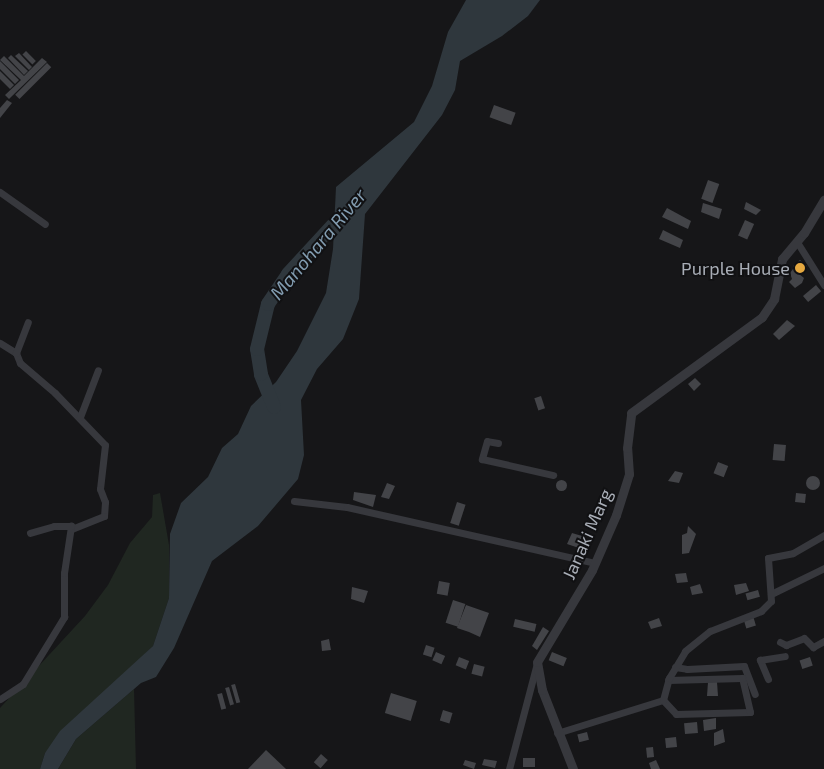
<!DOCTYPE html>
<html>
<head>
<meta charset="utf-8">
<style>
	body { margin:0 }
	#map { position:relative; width:824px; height:769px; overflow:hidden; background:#161618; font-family:"Exo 2",sans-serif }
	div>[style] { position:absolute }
	.green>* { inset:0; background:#202721 }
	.water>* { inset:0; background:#2f373d }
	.river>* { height:14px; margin:-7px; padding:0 7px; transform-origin:7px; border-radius:7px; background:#2f373d }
	.building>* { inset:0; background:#434448; transform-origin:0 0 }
	.round { border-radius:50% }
	.minor>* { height:7px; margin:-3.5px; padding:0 3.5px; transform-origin:3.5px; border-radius:3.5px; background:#37383d }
	.tertiary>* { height:9px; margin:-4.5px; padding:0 4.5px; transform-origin:4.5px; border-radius:4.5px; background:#37383d }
	.dots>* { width:14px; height:14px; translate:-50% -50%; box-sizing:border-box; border:2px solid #111113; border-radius:50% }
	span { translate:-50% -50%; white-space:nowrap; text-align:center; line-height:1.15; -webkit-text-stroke:4px #111113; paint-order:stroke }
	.poi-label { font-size:18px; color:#a9aeb7 }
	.right { translate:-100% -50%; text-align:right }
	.street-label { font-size:18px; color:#a9aeb7 }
	.water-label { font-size:19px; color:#829cb0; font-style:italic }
</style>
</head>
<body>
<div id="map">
	<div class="green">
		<i style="clip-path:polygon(160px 493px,169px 545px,169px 598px,153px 646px,45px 753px,40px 769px,0 769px,0 708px,85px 616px,108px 585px,130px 543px,152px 517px,153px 495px)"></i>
		<i style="clip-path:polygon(134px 689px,136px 769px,58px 769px,76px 739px)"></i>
	</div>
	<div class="water">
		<i style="clip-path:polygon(466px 0,540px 0,528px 16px,502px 36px,460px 61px,455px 90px,442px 115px,365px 214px,359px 299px,343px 339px,317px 369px,301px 400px,304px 455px,298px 479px,258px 526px,212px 561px,174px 648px,156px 677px,141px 683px,76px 739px,58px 769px,40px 769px,45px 753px,60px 731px,153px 646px,169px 598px,170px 534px,181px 503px,208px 477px,222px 448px,238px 434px,251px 406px,276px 382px,297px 351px,326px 293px,333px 249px,336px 187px,414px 122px,432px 86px,448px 32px)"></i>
	</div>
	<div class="river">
		<i style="left:274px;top:407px;width:35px;rotate:-112deg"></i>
		<i style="left:261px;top:374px;width:25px;rotate:-99deg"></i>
		<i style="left:257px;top:349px;width:46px;rotate:-76.3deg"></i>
		<i style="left:268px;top:304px;width:36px;rotate:-56deg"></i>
		<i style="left:288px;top:274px;width:86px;rotate:-47.4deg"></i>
	</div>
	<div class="building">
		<i style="left:26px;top:51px;width:14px;height:5px;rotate:45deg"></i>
		<i style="clip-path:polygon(19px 53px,32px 67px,29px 70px,15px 56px)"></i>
		<i style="clip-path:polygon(11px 55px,28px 71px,24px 75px,8px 58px)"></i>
		<i style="clip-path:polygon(4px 56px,24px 76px,42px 58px,47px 62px,9px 99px,5px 95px,21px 80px,0 60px)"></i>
		<i style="clip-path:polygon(0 61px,19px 80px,15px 84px,0 69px)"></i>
		<i style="left:47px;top:63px;width:6px;height:45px;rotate:45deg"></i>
		<i style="clip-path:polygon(0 71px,14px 85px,10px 89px,0 79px)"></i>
		<i style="clip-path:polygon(7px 100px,12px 103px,0 118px,0 108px)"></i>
		<i style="left:494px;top:105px;width:23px;height:13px;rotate:20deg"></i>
		<i style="left:708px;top:180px;width:12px;height:20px;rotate:20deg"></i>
		<i style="clip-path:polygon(746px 202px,761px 210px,756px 215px,744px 209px)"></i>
		<i style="clip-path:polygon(703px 203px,722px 209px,719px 219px,701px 212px)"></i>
		<i style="clip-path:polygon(667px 208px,691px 221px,688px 229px,662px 217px)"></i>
		<i style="left:745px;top:220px;width:10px;height:17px;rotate:24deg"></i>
		<i style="clip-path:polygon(663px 230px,683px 240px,680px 248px,659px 239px)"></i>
		<i style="clip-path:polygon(800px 260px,807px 266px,799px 274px,804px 278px,802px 283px,795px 288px,789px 282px,792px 279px,790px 273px,793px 269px,798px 271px,793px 266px)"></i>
		<i style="left:816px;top:285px;width:8px;height:17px;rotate:50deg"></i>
		<i style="clip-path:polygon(787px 320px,795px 326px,779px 340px,773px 334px)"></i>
		<i style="clip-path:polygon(695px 378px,701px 384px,694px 391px,688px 384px)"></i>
		<i style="left:541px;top:396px;width:13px;height:7px;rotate:72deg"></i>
		<i style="left:774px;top:444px;width:12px;height:16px;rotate:5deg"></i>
		<i style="left:718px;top:462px;width:11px;height:12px;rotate:22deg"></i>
		<i style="clip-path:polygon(675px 471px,683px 473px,679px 483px,668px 481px)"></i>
		<i class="round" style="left:806px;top:476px;width:14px;height:14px"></i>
		<i class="round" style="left:555.5px;top:479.5px;width:11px;height:11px"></i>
		<i style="clip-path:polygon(387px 483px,395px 486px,389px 499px,381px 497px)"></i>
		<i style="clip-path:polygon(354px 492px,376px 495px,373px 507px,353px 500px)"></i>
		<i style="left:796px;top:493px;width:10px;height:9px;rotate:6deg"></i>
		<i style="left:457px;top:502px;width:9px;height:22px;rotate:18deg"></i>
		<i style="clip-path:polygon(688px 526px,696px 534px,689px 553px,682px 554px,682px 535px,687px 533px)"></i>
		<i style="clip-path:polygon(572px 533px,582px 536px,579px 548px,567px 544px)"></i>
		<i style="clip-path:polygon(686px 573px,688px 582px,677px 583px,675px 574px)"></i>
		<i style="left:439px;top:581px;width:11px;height:13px;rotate:10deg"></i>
		<i style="clip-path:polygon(746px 583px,749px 591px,736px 595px,734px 585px)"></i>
		<i style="clip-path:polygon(700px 584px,703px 593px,692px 595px,690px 587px)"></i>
		<i style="clip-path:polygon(352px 587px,368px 591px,364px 603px,351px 599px)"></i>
		<i style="left:758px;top:590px;width:7px;height:13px;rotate:74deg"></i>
		<i style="left:453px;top:600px;width:13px;height:24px;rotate:18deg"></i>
		<i style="clip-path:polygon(466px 605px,489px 613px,480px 637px,469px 632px,475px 616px,469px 632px,457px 628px)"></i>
		<i style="left:753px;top:616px;width:10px;height:10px;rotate:73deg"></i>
		<i style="clip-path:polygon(659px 618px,662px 626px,651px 629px,648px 622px)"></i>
		<i style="left:515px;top:619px;width:22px;height:8px;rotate:13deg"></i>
		<i style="clip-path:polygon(543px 627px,549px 631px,537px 650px,532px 646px)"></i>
		<i style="clip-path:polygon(329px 639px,331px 650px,322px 651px,321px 641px)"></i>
		<i style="left:426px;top:645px;width:9px;height:10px;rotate:18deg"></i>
		<i style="left:436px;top:652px;width:10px;height:9px;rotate:24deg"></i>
		<i style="left:552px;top:652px;width:16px;height:9px;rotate:22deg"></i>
		<i style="left:459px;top:657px;width:11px;height:9px;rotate:22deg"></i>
		<i style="left:810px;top:657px;width:9px;height:11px;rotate:72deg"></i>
		<i style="left:474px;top:664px;width:11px;height:10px;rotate:15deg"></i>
		<i style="clip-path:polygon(708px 682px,717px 682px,718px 696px,707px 696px)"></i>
		<i style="left:235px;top:684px;width:19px;height:4px;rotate:74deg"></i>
		<i style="left:229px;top:687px;width:18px;height:4px;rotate:74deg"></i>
		<i style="left:222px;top:693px;width:16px;height:5px;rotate:75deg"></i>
		<i style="left:391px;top:693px;width:27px;height:21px;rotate:17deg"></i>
		<i style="left:443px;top:710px;width:10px;height:11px;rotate:17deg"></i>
		<i style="clip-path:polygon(716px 718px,716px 729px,704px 731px,703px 720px)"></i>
		<i style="left:697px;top:722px;width:11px;height:13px;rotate:85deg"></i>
		<i style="clip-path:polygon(723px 729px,725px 742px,714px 746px,714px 733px)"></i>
		<i style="left:587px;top:732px;width:8px;height:10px;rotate:76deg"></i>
		<i style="left:676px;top:737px;width:10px;height:11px;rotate:84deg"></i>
		<i style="left:653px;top:747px;width:10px;height:7px;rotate:84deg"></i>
		<i style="clip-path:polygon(266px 750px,286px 769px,248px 769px)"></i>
		<i style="left:321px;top:754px;width:9px;height:11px;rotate:41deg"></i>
		<i style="left:535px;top:758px;width:9px;height:12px;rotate:90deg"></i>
		<i style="clip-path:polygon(484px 759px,497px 761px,495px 768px,482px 765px)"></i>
		<i style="clip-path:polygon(465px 760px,476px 763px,474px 769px,463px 765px)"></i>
		<i style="clip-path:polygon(656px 760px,660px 769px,651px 769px,649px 763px)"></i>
	</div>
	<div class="minor">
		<i style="left:0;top:192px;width:55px;rotate:35.4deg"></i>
		<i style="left:797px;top:242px;width:51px;rotate:57.9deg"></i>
		<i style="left:0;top:343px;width:19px;rotate:32deg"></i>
		<i style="left:16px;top:353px;width:11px;rotate:68deg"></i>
		<i style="left:20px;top:363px;width:46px;rotate:40.6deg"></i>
		<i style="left:55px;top:393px;width:72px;rotate:46.1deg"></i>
		<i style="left:105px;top:445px;width:44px;rotate:96.5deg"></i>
		<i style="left:100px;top:489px;width:14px;rotate:69deg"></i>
		<i style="left:105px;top:502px;width:14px;rotate:94deg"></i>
		<i style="left:104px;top:516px;width:35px;rotate:158deg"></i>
		<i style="left:16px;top:353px;width:33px;rotate:-69deg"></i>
		<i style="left:80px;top:417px;width:50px;rotate:-69deg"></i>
		<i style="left:498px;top:443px;width:11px;rotate:-170deg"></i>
		<i style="left:487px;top:441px;width:19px;rotate:106deg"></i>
		<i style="left:482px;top:459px;width:73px;rotate:12.7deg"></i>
		<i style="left:294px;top:501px;width:53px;rotate:6.5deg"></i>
		<i style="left:347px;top:507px;width:255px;rotate:12.7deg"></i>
		<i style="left:771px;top:594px;width:59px;rotate:-26.1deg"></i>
		<i style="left:780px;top:642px;width:7px;rotate:27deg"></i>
		<i style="left:786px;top:645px;width:19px;rotate:-21deg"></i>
		<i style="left:804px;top:638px;width:13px;rotate:45deg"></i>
		<i style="left:813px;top:647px;width:13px;rotate:-29deg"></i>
		<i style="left:675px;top:667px;width:12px;rotate:9deg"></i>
		<i style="left:687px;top:669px;width:57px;rotate:-3deg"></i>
		<i style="left:744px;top:666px;width:30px;rotate:69deg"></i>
		<i style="left:768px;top:679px;width:21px;rotate:-113deg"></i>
		<i style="left:760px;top:660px;width:25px;rotate:-9deg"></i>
		<i style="left:0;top:699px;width:27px;rotate:-33deg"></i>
		<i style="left:23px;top:684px;width:79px;rotate:-58.5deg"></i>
		<i style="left:64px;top:617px;width:44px;rotate:-90deg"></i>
		<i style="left:64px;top:573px;width:48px;rotate:-81.5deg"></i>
		<i style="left:71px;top:526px;width:17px;rotate:180deg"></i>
		<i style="left:54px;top:526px;width:25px;rotate:164deg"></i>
		<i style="left:663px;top:700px;width:19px;rotate:47deg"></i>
		<i style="left:676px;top:714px;width:74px;rotate:-1.5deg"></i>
		<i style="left:750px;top:712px;width:35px;rotate:-103deg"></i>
		<i style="left:742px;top:678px;width:74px;rotate:178.5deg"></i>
		<i style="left:557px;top:733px;width:111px;rotate:-17.3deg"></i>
		<i style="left:663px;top:700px;width:23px;rotate:-75deg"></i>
		<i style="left:669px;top:678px;width:31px;rotate:-59deg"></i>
		<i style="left:685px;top:651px;width:32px;rotate:-39deg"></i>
		<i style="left:710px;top:631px;width:55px;rotate:-21.4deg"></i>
		<i style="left:761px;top:611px;width:14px;rotate:-45deg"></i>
		<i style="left:771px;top:601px;width:43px;rotate:-94deg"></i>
		<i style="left:768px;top:558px;width:25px;rotate:-11deg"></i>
		<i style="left:793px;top:553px;width:36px;rotate:-30deg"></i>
		<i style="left:509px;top:769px;width:110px;rotate:-75.2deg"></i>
	</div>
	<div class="tertiary">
		<i style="left:573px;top:769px;width:85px;rotate:-111.4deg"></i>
		<i style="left:542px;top:690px;width:28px;rotate:-100deg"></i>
		<i style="left:537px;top:662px;width:107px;rotate:-59.1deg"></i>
		<i style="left:592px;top:570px;width:60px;rotate:-66.4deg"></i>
		<i style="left:616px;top:515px;width:43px;rotate:-72.4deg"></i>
		<i style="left:629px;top:474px;width:26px;rotate:-94deg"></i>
		<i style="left:627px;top:448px;width:35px;rotate:-83deg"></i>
		<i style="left:631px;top:413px;width:162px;rotate:-36.2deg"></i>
		<i style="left:762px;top:317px;width:22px;rotate:-56deg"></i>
		<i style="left:774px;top:299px;width:41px;rotate:-78.7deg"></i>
		<i style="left:782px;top:259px;width:34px;rotate:-50deg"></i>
		<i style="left:804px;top:233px;width:39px;rotate:-59deg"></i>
	</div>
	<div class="dots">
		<i style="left:800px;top:268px;background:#e6a940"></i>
	</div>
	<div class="poi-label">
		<span class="right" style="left:790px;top:268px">Purple House</span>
	</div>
	<div class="street-label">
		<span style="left:587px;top:534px;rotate:-66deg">Janaki Marg</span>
	</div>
	<div class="water-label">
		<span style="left:318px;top:244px;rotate:-50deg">Manohara River</span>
	</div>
</div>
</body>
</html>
